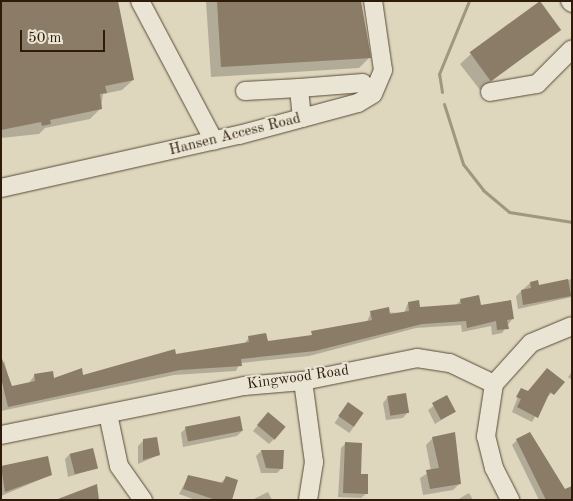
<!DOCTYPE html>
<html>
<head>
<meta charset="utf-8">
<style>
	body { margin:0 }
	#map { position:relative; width:573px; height:501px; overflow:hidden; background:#ded6bd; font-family:"Old Standard TT",serif }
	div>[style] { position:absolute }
	.shadow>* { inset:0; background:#0003; transform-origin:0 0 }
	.stream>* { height:3px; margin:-1.5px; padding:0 1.5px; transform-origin:1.5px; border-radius:1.5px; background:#a29680 }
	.building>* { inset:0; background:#8a7c67; transform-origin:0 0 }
	.roads { filter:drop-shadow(0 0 1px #5a4a37) drop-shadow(0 0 1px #5a4a37) }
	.minor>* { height:18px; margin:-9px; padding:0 9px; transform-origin:9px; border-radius:9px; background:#eae4d4 }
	span { translate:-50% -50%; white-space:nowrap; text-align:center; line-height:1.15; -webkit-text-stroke:4px #eae4d4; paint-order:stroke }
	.street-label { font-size:15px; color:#2e1b0a }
	.frame { position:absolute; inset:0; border:2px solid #2e1b0a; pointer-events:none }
	.scale { position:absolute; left:20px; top:30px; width:85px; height:22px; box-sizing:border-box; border:2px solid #2e1b0a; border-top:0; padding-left:6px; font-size:15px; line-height:18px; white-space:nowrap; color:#2e1b0a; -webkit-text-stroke:4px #eae4d4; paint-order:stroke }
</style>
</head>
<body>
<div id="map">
	<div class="shadow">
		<i style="clip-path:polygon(1px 1px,133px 80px,122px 90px,103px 94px,101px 108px,90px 119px,45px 128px,39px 134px,1px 138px)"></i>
		<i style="clip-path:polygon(206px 1px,360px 1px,369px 58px,359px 68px,211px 77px)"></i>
		<i style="clip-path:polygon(559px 30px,480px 90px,460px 64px,471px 54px)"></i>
		<i style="clip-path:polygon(572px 279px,572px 297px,518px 309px,516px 296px,530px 283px,538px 287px)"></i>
		<i style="clip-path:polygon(461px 300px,513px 318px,502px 333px,492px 335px,491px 326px,462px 332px,461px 325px,416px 328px,309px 356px,240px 363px,236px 371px,174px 375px,1px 411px,4px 360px,11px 387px,29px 383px,34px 376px,52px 373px,53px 380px,82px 376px,244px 344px,249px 338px,267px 343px,307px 337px,367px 322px,371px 312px,404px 313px,408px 303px,419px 308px,456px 305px)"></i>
		<i style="clip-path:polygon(572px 372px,572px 380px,568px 377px)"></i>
		<i style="clip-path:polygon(563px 383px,546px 398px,532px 422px,512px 412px,521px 389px,528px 392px)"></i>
		<i style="clip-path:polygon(388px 397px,408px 412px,403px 418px,386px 420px,383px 403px)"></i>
		<i style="clip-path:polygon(446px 397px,454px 412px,435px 424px,428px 410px)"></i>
		<i style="left:348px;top:403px;width:18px;height:24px;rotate:34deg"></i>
		<i style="clip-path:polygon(263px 419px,274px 439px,269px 444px,253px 431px)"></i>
		<i style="clip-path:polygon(186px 428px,242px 431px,237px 436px,183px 447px,181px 433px)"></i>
		<i style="clip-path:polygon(433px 438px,460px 483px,453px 490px,423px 495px,420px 478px,431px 471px,426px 445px)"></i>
		<i style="clip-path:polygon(144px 440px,159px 455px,138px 464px,138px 446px)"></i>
		<i style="clip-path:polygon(517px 440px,564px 491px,572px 500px,539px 500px,512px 445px)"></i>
		<i style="clip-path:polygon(346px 443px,367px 493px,361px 498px,338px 497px,341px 448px)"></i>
		<i style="clip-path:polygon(261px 451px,283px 452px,282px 468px,277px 473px,261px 473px,256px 456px)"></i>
		<i style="clip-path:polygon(70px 454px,97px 468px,68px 477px,65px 459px)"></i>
		<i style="clip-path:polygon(1px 467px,51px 475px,1px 496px)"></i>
		<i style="clip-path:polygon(188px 477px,220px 484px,226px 477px,230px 500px,196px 500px,179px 494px)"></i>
		<i style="clip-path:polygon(268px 492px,272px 500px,252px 500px)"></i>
		<i style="clip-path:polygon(469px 493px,473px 500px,457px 500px)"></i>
	</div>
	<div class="stream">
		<i style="left:442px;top:92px;width:18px;rotate:-99deg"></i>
		<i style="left:439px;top:74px;width:79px;rotate:-67.7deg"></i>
		<i style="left:444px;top:104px;width:63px;rotate:72.4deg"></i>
		<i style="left:463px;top:164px;width:33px;rotate:52deg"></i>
		<i style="left:483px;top:190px;width:34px;rotate:40deg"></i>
		<i style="left:509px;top:212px;width:64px;rotate:9deg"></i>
	</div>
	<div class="building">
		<i style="clip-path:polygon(1px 1px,118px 1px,134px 80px,105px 86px,107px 93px,100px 94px,102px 109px,50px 120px,51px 124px,42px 126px,41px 122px,1px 130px)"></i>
		<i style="clip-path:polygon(217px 1px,361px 1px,371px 58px,221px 67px)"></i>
		<i style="left:540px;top:1px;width:36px;height:87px;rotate:54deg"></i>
		<i style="clip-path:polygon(568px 279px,571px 296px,523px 305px,521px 290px,531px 288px,530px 282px,538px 280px,539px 285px)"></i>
		<i style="clip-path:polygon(479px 295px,481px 305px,511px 300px,514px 319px,507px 320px,509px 329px,497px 330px,496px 321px,467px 328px,466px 321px,422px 324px,315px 351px,241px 359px,242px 366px,180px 370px,8px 407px,1px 378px,1px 356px,12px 386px,35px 381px,34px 374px,53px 371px,54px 378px,82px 368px,83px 375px,175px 349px,176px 354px,249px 342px,248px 336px,266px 333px,268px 341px,312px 335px,311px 331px,372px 320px,370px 311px,389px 307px,390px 314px,409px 311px,408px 302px,419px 300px,420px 307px,461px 304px,460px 299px)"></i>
		<i style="clip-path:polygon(547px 368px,565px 382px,554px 395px,550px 392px,538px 418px,517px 407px,521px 399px,516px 397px,521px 388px,528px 391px)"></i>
		<i style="left:406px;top:393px;width:20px;height:19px;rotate:81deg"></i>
		<i style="left:447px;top:395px;width:19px;height:17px;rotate:62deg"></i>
		<i style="left:348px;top:402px;width:19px;height:17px;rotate:35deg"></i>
		<i style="left:268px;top:412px;width:23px;height:17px;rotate:40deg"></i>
		<i style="left:240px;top:416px;width:15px;height:56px;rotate:79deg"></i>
		<i style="clip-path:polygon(455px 432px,461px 484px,430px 489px,426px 470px,439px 468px,432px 437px)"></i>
		<i style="clip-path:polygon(530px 432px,565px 489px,572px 486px,572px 500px,546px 500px,516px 439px)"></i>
		<i style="clip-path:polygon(157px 437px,160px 455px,143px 460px,143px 439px)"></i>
		<i style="clip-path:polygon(345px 442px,362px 443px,361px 474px,368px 474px,368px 494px,343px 493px)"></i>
		<i style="left:93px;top:448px;width:21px;height:24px;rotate:76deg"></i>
		<i style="clip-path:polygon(261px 450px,284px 450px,283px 469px,266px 468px)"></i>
		<i style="clip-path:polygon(48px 456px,52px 475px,5px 492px,1px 466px)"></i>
		<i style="clip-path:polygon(188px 475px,223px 483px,226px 476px,238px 480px,232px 500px,216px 500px,183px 489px)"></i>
		<i style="clip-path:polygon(97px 484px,99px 500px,58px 500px,58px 499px)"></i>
	</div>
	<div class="roads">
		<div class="minor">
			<i style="left:140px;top:1px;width:158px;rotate:62.1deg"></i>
			<i style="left:570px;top:1px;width:3px;rotate:45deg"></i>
			<i style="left:245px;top:91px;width:54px;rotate:-3.2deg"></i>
			<i style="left:490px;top:92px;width:48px;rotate:-9.7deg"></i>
			<i style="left:537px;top:84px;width:49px;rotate:-45deg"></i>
			<i style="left:302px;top:118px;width:30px;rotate:-96deg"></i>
			<i style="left:299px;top:88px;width:64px;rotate:-4.5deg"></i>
			<i style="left:1px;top:188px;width:244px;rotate:-12.6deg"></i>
			<i style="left:239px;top:135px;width:123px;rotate:-15.1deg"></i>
			<i style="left:358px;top:103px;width:17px;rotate:-31deg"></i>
			<i style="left:373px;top:94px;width:26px;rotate:-67deg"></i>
			<i style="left:383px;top:70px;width:70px;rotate:-98.2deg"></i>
			<i style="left:303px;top:381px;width:82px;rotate:82.3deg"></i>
			<i style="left:314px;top:462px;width:38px;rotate:99deg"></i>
			<i style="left:494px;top:384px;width:53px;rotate:98.7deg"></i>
			<i style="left:486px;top:436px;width:33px;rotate:76deg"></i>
			<i style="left:494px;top:468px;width:36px;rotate:63deg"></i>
			<i style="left:108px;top:414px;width:53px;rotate:78.1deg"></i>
			<i style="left:119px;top:466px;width:42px;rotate:54.8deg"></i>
			<i style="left:1px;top:435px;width:248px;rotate:-11.4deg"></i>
			<i style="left:244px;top:386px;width:59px;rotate:-4.8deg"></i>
			<i style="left:303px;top:381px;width:116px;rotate:-11.4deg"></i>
			<i style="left:417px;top:358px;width:33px;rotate:9deg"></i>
			<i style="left:450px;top:363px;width:49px;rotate:25.5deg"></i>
			<i style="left:494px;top:384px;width:55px;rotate:-47.9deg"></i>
			<i style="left:531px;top:343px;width:44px;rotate:-22.5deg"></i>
		</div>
	</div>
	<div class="street-label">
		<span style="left:235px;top:135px;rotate:-14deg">Hansen Access Road</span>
		<span style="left:298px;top:378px;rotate:-8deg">Kingwood Road</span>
	</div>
	<div class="frame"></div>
	<div class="scale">50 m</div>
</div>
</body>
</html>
